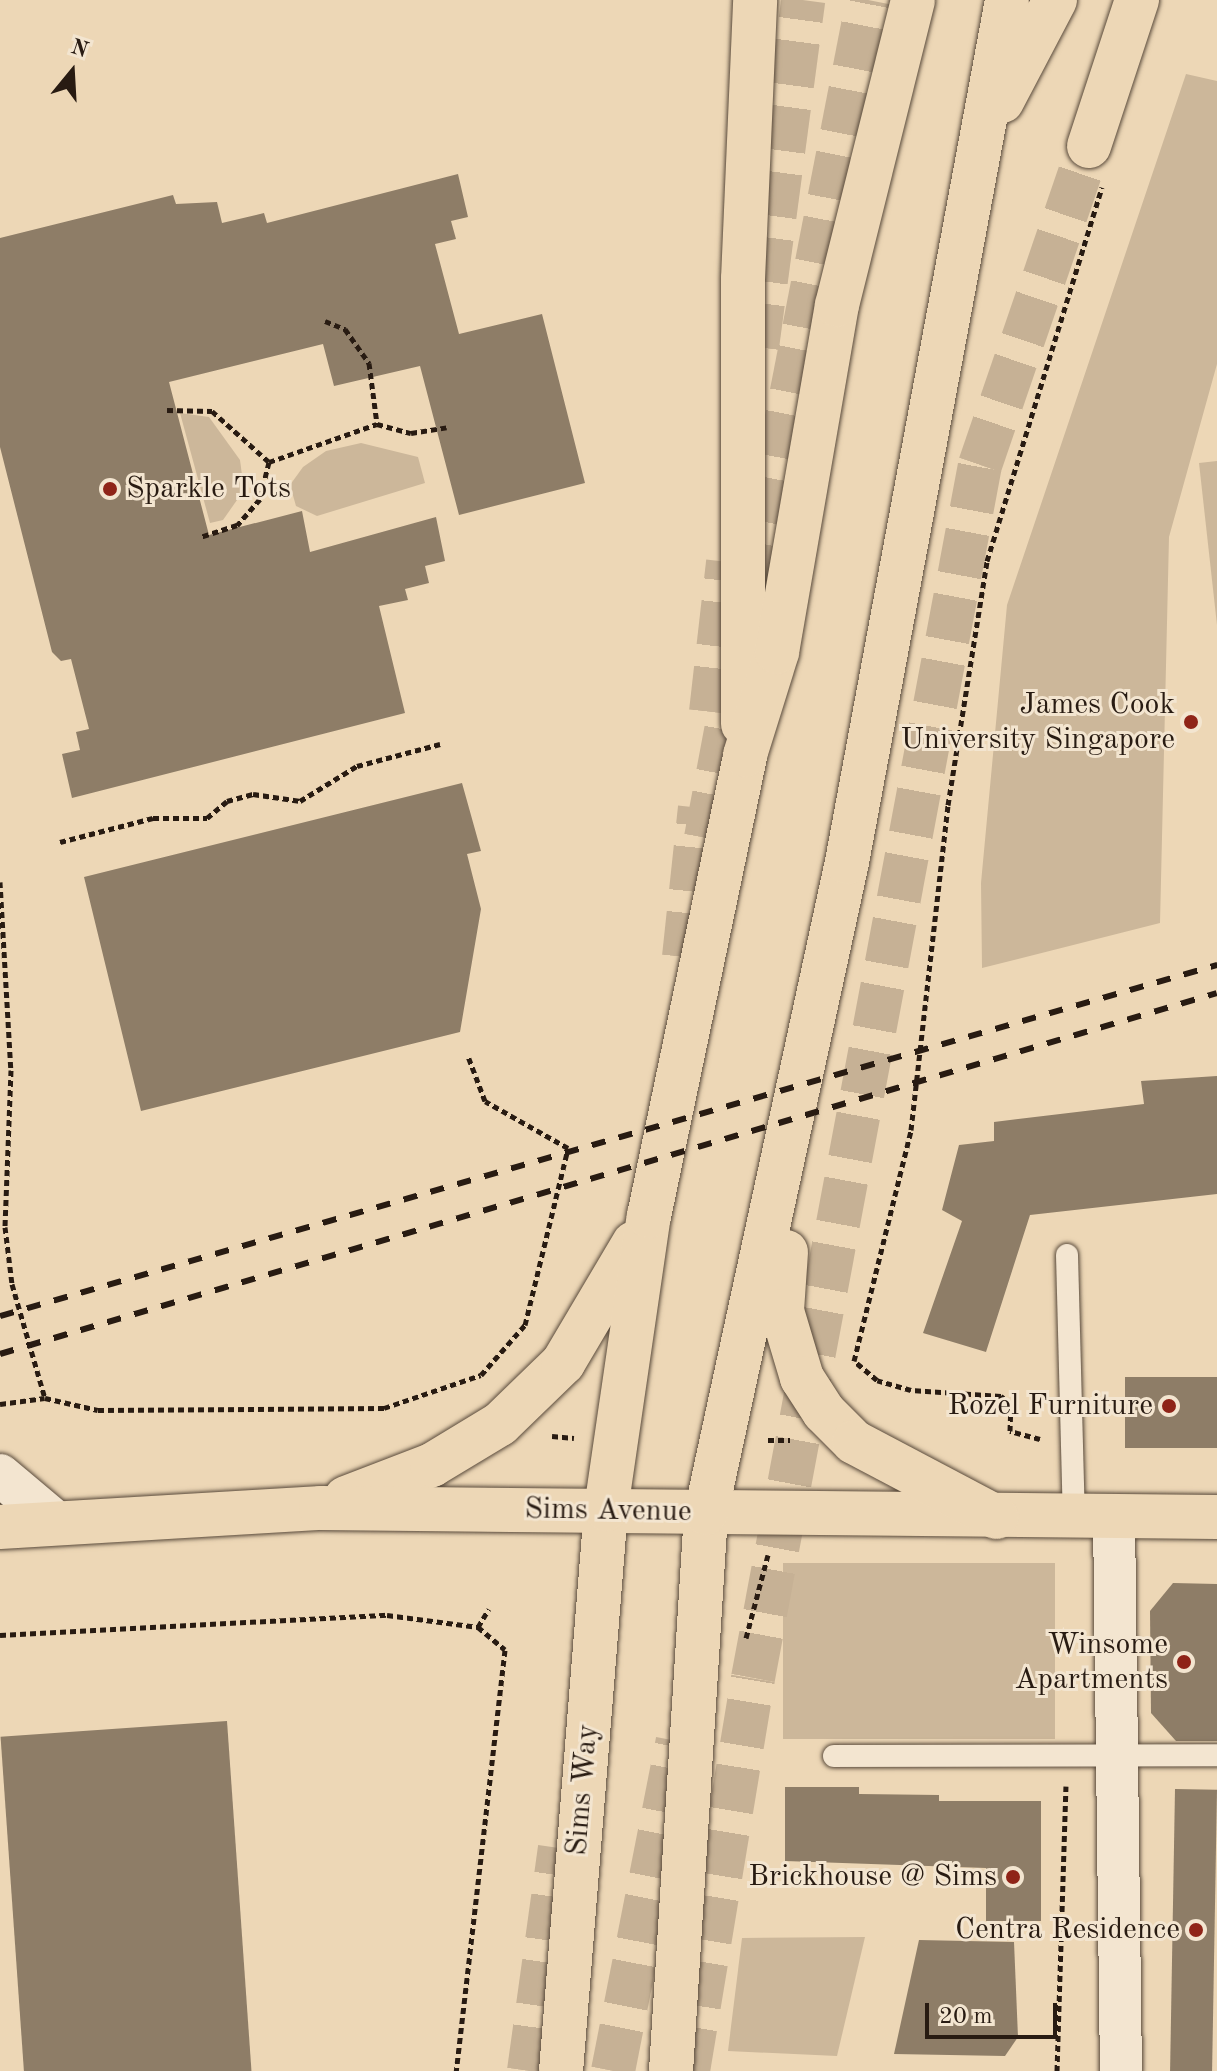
<!DOCTYPE html>
<html>
<head>
<meta charset="utf-8">
<style>
	body { margin:0 }
	#map { position:relative; width:1217px; height:2071px; overflow:hidden; background:#edd7b6; font-family:"Old Standard TT",serif }
	div>[style] { position:absolute }
	.green>* { inset:0; background:#ccb79a; transform-origin:0 0 }
	.building>* { inset:0; background:#8e7d67; transform-origin:0 0 }
	.highway-tunnel>* { height:44px; margin-top:-22px; transform-origin:0; background:repeating-linear-gradient(90deg,#c6b195 0 44px,transparent 0 66px) }
	.path>* { height:5px; margin-top:-2.5px; transform-origin:0; background:repeating-linear-gradient(90deg,#281b12 0 6px,transparent 0 10px) }
	.roads { filter:drop-shadow(0 0 2px #594a3b) drop-shadow(0 0 2px #594a3b) }
	.lane>* { height:22px; margin:-11px; padding:0 11px; transform-origin:11px; border-radius:11px; background:#f3e5d0 }
	.street>* { height:42px; margin:-21px; padding:0 21px; transform-origin:21px; border-radius:21px; background:#f3e5d0 }
	.primary>* { height:44px; margin:-22px; padding:0 22px; transform-origin:22px; border-radius:22px; background:#edd7b6 }
	.highway>* { height:44px; margin:-22px; padding:0 22px; transform-origin:22px; border-radius:22px; background:#edd7b6 }
	.rail>* { height:6px; margin-top:-3px; transform-origin:0; background:repeating-linear-gradient(90deg,#281b12 0 14px,transparent 0 28px) }
	.dots>* { width:22px; height:22px; translate:-50% -50%; box-sizing:border-box; border:4px solid #f3e5d0; border-radius:50% }
	span { translate:-50% -50%; white-space:nowrap; text-align:center; line-height:1.15; -webkit-text-stroke:6px #f3e5d0; paint-order:stroke }
	.poi-label { font-size:30px; color:#281b12 }
	.left { translate:0 -50%; text-align:left }
	.right { translate:-100% -50%; text-align:right }
	.street-label { font-size:30px; color:#281b12 }
	.north { position:absolute; left:32px; top:32px; width:80px; height:80px; -webkit-text-stroke:6px #f3e5d0; paint-order:stroke; rotate:18deg; font-size:22px; font-weight:700; line-height:32px; text-align:center; color:#281b12 }
	.north::after { content:''; display:block; margin:auto; width:28px; height:36px; background:#281b12; clip-path:polygon(50% 0,100% 100%,50% 72%,0 100%) }
	.scale { position:absolute; left:925px; top:2003px; width:132px; height:36px; box-sizing:border-box; border:4px solid #281b12; border-top:0; padding-left:10px; font-size:24px; line-height:28px; white-space:nowrap; color:#281b12; -webkit-text-stroke:6px #f3e5d0; paint-order:stroke }
</style>
</head>
<body>
<div id="map">
	<div class="green">
		<i style="clip-path:polygon(1186px 74px,1217px 81px,1217px 364px,1169px 537px,1160px 923px,982px 968px,981px 883px,1007px 605px)"></i>
		<i style="clip-path:polygon(180px 413px,209px 417px,240px 460px,244px 490px,223px 520px,210px 523px)"></i>
		<i style="clip-path:polygon(361px 443px,418px 457px,425px 483px,317px 516px,296px 506px,290px 485px,303px 467px,326px 451px)"></i>
		<i style="clip-path:polygon(1217px 461px,1217px 625px,1199px 463px)"></i>
		<i style="left:1055px;top:1563px;width:176px;height:272px;rotate:90deg"></i>
		<i style="clip-path:polygon(865px 1937px,837px 2056px,728px 2051px,742px 1938px)"></i>
	</div>
	<div class="building">
		<i style="clip-path:polygon(458px 174px,468px 217px,451px 221px,456px 239px,435px 244px,459px 334px,542px 314px,585px 483px,459px 515px,420px 366px,334px 386px,323px 344px,169px 382px,209px 535px,302px 511px,310px 552px,436px 517px,445px 561px,425px 566px,429px 583px,405px 589px,408px 600px,379px 606px,405px 713px,72px 798px,62px 754px,80px 750px,76px 732px,89px 729px,71px 659px,61px 661px,52px 652px,0 447px,0 238px,173px 195px,176px 204px,217px 202px,222px 223px,264px 213px,267px 223px)"></i>
		<i style="clip-path:polygon(462px 783px,481px 851px,467px 854px,481px 909px,460px 1032px,141px 1111px,84px 877px)"></i>
		<i style="clip-path:polygon(1217px 1076px,1217px 1194px,1030px 1215px,986px 1352px,923px 1333px,962px 1221px,942px 1210px,959px 1145px,994px 1141px,994px 1122px,1144px 1104px,1141px 1081px)"></i>
		<i style="left:1217px;top:1377px;width:71px;height:92px;rotate:90deg"></i>
		<i style="clip-path:polygon(1173px 1583px,1217px 1584px,1217px 1741px,1176px 1741px,1151px 1713px,1150px 1611px)"></i>
		<i style="left:227px;top:1721px;width:351px;height:227px;rotate:86deg"></i>
		<i style="clip-path:polygon(785px 1787px,859px 1787px,859px 1794px,939px 1795px,939px 1801px,1041px 1801px,1041px 1921px,986px 1921px,986px 1868px,785px 1861px)"></i>
		<i style="left:1175px;top:1789px;width:42px;height:282px;rotate:1deg"></i>
		<i style="clip-path:polygon(919px 1940px,1014px 1942px,1018px 2037px,1005px 2056px,894px 2054px)"></i>
	</div>
	<div class="highway-tunnel">
		<i style="left:757px;top:347px;width:350px;rotate:-82.4deg"></i>
		<i style="left:754px;top:587px;width:598px;rotate:-79.01deg"></i>
		<i style="left:711px;top:712px;width:151px;rotate:-83.5deg"></i>
		<i style="left:706px;top:838px;width:163px;rotate:-79.4deg"></i>
		<i style="left:684px;top:957px;width:150px;rotate:-83.9deg"></i>
		<i style="left:529px;top:2071px;width:225px;rotate:-82.1deg"></i>
		<i style="left:613px;top:2071px;width:336px;rotate:-78.9deg"></i>
		<i style="left:688px;top:2071px;width:398px;rotate:-80.6deg"></i>
		<i style="left:753px;top:1678px;width:1234px;rotate:-79.4deg"></i>
		<i style="left:980px;top:465px;width:337px;rotate:-71.1deg"></i>
	</div>
	<div class="path">
		<i style="left:325px;top:321px;width:22px;rotate:22deg"></i>
		<i style="left:345px;top:329px;width:42px;rotate:54.8deg"></i>
		<i style="left:369px;top:363px;width:62px;rotate:82.5deg"></i>
		<i style="left:167px;top:410px;width:45px;rotate:1.3deg"></i>
		<i style="left:212px;top:411px;width:76px;rotate:41.8deg"></i>
		<i style="left:269px;top:462px;width:38px;rotate:104deg"></i>
		<i style="left:260px;top:499px;width:35px;rotate:131deg"></i>
		<i style="left:237px;top:525px;width:39px;rotate:162deg"></i>
		<i style="left:269px;top:462px;width:114px;rotate:-19.4deg"></i>
		<i style="left:377px;top:424px;width:35px;rotate:15deg"></i>
		<i style="left:411px;top:433px;width:36px;rotate:-9deg"></i>
		<i style="left:60px;top:842px;width:96px;rotate:-14.5deg"></i>
		<i style="left:153px;top:818px;width:54px"></i>
		<i style="left:207px;top:818px;width:26px;rotate:-40deg"></i>
		<i style="left:227px;top:801px;width:27px;rotate:-15deg"></i>
		<i style="left:253px;top:794px;width:48px;rotate:8.5deg"></i>
		<i style="left:300px;top:801px;width:67px;rotate:-31.6deg"></i>
		<i style="left:357px;top:766px;width:86px;rotate:-14.8deg"></i>
		<i style="left:0;top:882px;width:188px;rotate:86.7deg"></i>
		<i style="left:11px;top:1070px;width:157px;rotate:92.2deg"></i>
		<i style="left:5px;top:1227px;width:57px;rotate:83deg"></i>
		<i style="left:12px;top:1284px;width:119px;rotate:73.9deg"></i>
		<i style="left:0;top:1404px;width:45px;rotate:-7.6deg"></i>
		<i style="left:45px;top:1398px;width:54px;rotate:12.8deg"></i>
		<i style="left:98px;top:1410px;width:286px;rotate:-0.4deg"></i>
		<i style="left:384px;top:1408px;width:102px;rotate:-18.8deg"></i>
		<i style="left:481px;top:1375px;width:67px;rotate:-48.7deg"></i>
		<i style="left:525px;top:1325px;width:182px;rotate:-76.3deg"></i>
		<i style="left:568px;top:1148px;width:95px;rotate:-150.5deg"></i>
		<i style="left:485px;top:1101px;width:48px;rotate:-110.7deg"></i>
		<i style="left:552px;top:1436px;width:22px;rotate:5deg"></i>
		<i style="left:1040px;top:1439px;width:31px;rotate:-165deg"></i>
		<i style="left:1010px;top:1431px;width:27px;rotate:-88deg"></i>
		<i style="left:1011px;top:1404px;width:13px;rotate:-141deg"></i>
		<i style="left:1001px;top:1396px;width:90px;rotate:-176.2deg"></i>
		<i style="left:911px;top:1390px;width:35px;rotate:-164deg"></i>
		<i style="left:877px;top:1380px;width:30px;rotate:-140deg"></i>
		<i style="left:854px;top:1361px;width:238px;rotate:-76.1deg"></i>
		<i style="left:911px;top:1130px;width:327px;rotate:-83.5deg"></i>
		<i style="left:948px;top:805px;width:247px;rotate:-80.9deg"></i>
		<i style="left:987px;top:561px;width:391px;rotate:-72.9deg"></i>
		<i style="left:768px;top:1440px;width:22px"></i>
		<i style="left:478px;top:1627px;width:21px;rotate:-59deg"></i>
		<i style="left:0;top:1635px;width:388px;rotate:-3deg"></i>
		<i style="left:387px;top:1615px;width:92px;rotate:7.5deg"></i>
		<i style="left:478px;top:1627px;width:35px;rotate:40deg"></i>
		<i style="left:505px;top:1650px;width:424px;rotate:96.6deg"></i>
		<i style="left:746px;top:1638px;width:86px;rotate:-75.2deg"></i>
		<i style="left:1057px;top:2071px;width:285px;rotate:-88.2deg"></i>
	</div>
	<div class="roads">
		<div class="lane">
			<i style="left:1067px;top:1255px;width:261px;rotate:88.5deg"></i>
			<i style="left:834px;top:1756px;width:383px;rotate:-0.1deg"></i>
		</div>
		<div class="street">
			<i style="left:0;top:1475px;width:75px;rotate:40.1deg"></i>
			<i style="left:1114px;top:1517px;width:554px;rotate:89.28deg"></i>
		</div>
		<div class="primary">
			<i style="left:346px;top:1498px;width:92px;rotate:-21deg"></i>
			<i style="left:432px;top:1465px;width:79px;rotate:-31.1deg"></i>
			<i style="left:500px;top:1424px;width:88px;rotate:-44.1deg"></i>
			<i style="left:563px;top:1363px;width:139px;rotate:-59.4deg"></i>
			<i style="left:0;top:1527px;width:322px;rotate:-3.4deg"></i>
			<i style="left:321px;top:1508px;width:896px;rotate:0.58deg"></i>
			<i style="left:561px;top:2071px;width:564px;rotate:-85.42deg"></i>
			<i style="left:606px;top:1509px;width:296px;rotate:-81.7deg"></i>
			<i style="left:649px;top:1216px;width:471px;rotate:-78.2deg"></i>
			<i style="left:671px;top:2071px;width:559px;rotate:-86.41deg"></i>
		</div>
		<div class="highway">
			<i style="left:1002px;top:101px;width:114px;rotate:-62.3deg"></i>
			<i style="left:1089px;top:146px;width:154px;rotate:-71.8deg"></i>
			<i style="left:743px;top:724px;width:445px;rotate:-90deg"></i>
			<i style="left:743px;top:279px;width:279px;rotate:-87.5deg"></i>
			<i style="left:745px;top:755px;width:108px;rotate:-72.7deg"></i>
			<i style="left:777px;top:652px;width:352px;rotate:-80.2deg"></i>
			<i style="left:837px;top:305px;width:314px;rotate:-76deg"></i>
			<i style="left:786px;top:1252px;width:59px;rotate:93.9deg"></i>
			<i style="left:782px;top:1311px;width:70px;rotate:73.4deg"></i>
			<i style="left:802px;top:1378px;width:40px;rotate:57.1deg"></i>
			<i style="left:824px;top:1412px;width:42px;rotate:45deg"></i>
			<i style="left:854px;top:1442px;width:161px;rotate:27.8deg"></i>
			<i style="left:706px;top:1513px;width:666px;rotate:-77.78deg"></i>
			<i style="left:847px;top:862px;width:877px;rotate:-79.48deg"></i>
		</div>
	</div>
	<div class="rail">
		<i style="left:0;top:1316px;width:1267px;rotate:-16.09deg"></i>
		<i style="left:0;top:1354px;width:1269px;rotate:-16.52deg"></i>
	</div>
	<div class="dots">
		<i style="left:110px;top:489px;background:#8f2418"></i>
		<i style="left:1191px;top:722px;background:#8f2418"></i>
		<i style="left:1169px;top:1406px;background:#8f2418"></i>
		<i style="left:1184px;top:1662px;background:#8f2418"></i>
		<i style="left:1013px;top:1877px;background:#8f2418"></i>
		<i style="left:1196px;top:1930px;background:#8f2418"></i>
	</div>
	<div class="poi-label">
		<span class="left" style="left:126px;top:489px">Sparkle Tots</span>
		<span class="right" style="left:1175px;top:722px">James Cook<br>University Singapore</span>
		<span class="right" style="left:1153px;top:1406px">Rozel Furniture</span>
		<span class="right" style="left:1168px;top:1662px">Winsome<br>Apartments</span>
		<span class="right" style="left:997px;top:1877px">Brickhouse @ Sims</span>
		<span class="right" style="left:1180px;top:1930px">Centra Residence</span>
	</div>
	<div class="street-label">
		<span style="left:608px;top:1511px;rotate:1deg">Sims Avenue</span>
		<span style="left:583px;top:1790px;rotate:-85deg">Sims Way</span>
	</div>
	<div class="north">N</div>
	<div class="scale">20 m</div>
</div>
</body>
</html>
